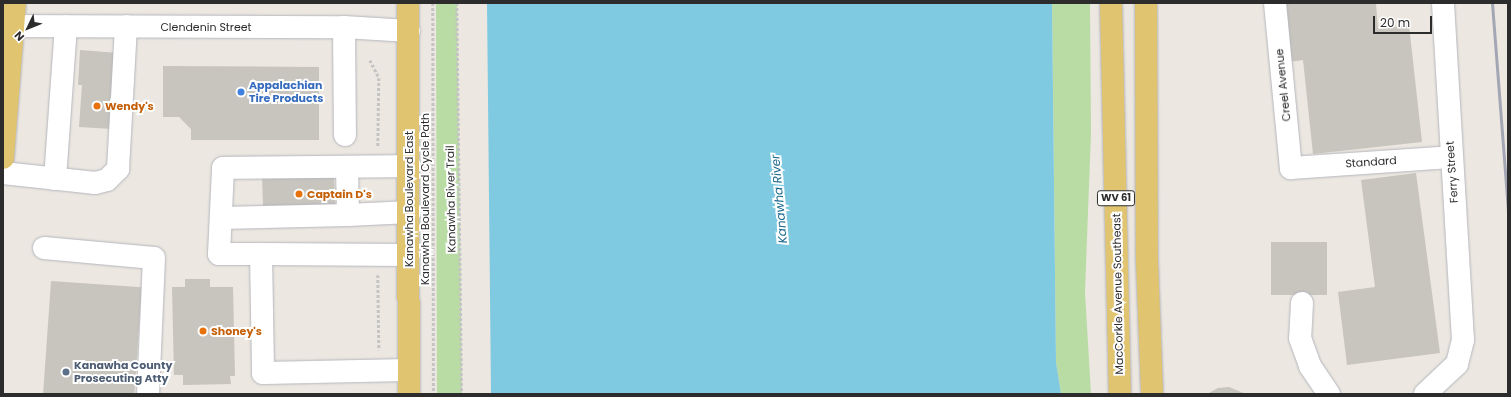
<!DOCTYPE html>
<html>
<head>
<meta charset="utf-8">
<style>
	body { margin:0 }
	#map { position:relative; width:1511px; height:397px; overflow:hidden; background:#ece7e0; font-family:Poppins,sans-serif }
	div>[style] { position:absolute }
	.green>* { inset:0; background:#b8dca4 }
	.water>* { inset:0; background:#80cae1 }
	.building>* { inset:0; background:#c8c5be; transform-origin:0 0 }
	.path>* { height:2.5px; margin-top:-1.25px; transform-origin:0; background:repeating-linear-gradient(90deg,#c4c4c4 0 3px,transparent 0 5px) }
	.roads { filter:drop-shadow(0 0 1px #b4b6be) drop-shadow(0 0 1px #b4b6be) }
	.minor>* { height:22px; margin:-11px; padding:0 11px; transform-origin:11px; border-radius:11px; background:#fff }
	.major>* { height:22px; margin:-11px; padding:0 11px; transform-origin:11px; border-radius:11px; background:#e1c470 }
	.rail>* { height:3px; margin:-1.5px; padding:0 1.5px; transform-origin:1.5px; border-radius:1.5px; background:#a3a6b4 }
	.dots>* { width:11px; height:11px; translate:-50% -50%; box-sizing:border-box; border:2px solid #fff; border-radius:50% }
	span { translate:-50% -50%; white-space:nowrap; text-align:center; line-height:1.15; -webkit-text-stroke:4px #fff; paint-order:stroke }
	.shield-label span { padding:1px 3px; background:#fff; border:1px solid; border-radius:3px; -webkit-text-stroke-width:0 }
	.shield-label { font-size:10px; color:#2c2c2c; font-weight:700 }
	.street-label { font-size:11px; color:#2c2c2c }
	.shop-label { font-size:11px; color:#366cbe; font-weight:700 }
	.left { translate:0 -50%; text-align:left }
	.food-label { font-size:11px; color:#c56008; font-weight:700 }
	.service-label { font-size:11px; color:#4e5e75; font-weight:700 }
	.water-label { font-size:12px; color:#1e6b8f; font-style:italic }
	.frame { position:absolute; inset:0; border:4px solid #2c2c2c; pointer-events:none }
	.north { position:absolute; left:8px; top:8px; width:40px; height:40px; -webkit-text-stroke:3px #fff; paint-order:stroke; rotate:227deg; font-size:11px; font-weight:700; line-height:16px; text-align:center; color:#2c2c2c }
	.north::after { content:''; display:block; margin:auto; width:14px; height:18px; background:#2c2c2c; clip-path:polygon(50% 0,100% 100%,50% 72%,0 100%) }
	.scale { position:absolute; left:1373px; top:16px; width:59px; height:18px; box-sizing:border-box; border:2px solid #2c2c2c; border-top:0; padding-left:5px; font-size:12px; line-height:14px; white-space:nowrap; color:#2c2c2c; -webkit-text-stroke:3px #fff; paint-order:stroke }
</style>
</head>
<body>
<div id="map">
	<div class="green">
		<i style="clip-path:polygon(436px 3px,457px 3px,462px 394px,437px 394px)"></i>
		<i style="clip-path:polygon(1052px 3px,1090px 3px,1091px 133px,1085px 292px,1091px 394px,1061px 394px,1056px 362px)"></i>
	</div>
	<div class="water">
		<i style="clip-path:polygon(487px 3px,1052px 3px,1056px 362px,1061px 394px,491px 394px)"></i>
	</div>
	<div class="building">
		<i style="clip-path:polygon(1282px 3px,1376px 3px,1378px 29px,1409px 25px,1422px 142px,1313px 154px,1303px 60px,1289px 62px)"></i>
		<i style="clip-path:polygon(80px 50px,118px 53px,112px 129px,79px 127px,82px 85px,78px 85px)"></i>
		<i style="clip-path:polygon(163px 66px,319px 67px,319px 140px,191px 140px,191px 129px,179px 117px,163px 117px)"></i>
		<i style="clip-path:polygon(1416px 173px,1440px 353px,1347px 365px,1338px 292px,1375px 287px,1361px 180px)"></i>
		<i style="left:334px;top:175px;width:37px;height:72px;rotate:88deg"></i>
		<i style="left:1271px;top:242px;width:56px;height:53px"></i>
		<i style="clip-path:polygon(185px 279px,210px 279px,210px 287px,233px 287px,235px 376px,230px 376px,231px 384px,183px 385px,183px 375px,174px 375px,172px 287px,185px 287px)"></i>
		<i style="left:51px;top:281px;width:91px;height:113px;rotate:4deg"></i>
		<i style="clip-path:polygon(1229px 387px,1246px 394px,1207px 394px,1218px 388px)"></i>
	</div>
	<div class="path">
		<i style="left:433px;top:3px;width:391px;rotate:89.9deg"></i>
		<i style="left:457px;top:3px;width:391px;rotate:89.3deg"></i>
		<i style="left:370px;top:60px;width:20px;rotate:63deg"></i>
		<i style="left:379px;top:78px;width:68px;rotate:90.8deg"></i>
		<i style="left:378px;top:275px;width:75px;rotate:89.2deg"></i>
	</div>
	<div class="roads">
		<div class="minor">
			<i style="left:1275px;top:3px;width:166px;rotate:84.5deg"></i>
			<i style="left:1291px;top:168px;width:160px;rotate:-3.9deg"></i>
			<i style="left:3px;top:26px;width:341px;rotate:0.2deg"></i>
			<i style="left:344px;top:27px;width:65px;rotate:3.5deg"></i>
			<i style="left:344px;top:27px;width:108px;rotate:89.5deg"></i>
			<i style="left:347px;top:167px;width:48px;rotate:88.8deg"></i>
			<i style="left:348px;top:215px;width:62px;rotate:-2.8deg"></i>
			<i style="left:3px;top:173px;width:93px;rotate:6.2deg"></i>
			<i style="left:95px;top:183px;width:12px;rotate:-14deg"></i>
			<i style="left:107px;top:180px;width:16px;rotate:-45deg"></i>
			<i style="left:118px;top:169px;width:143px;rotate:-86.8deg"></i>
			<i style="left:55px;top:179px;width:153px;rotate:-85.9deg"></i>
			<i style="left:221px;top:218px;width:127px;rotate:-1.4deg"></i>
			<i style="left:44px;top:248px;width:110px;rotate:5.2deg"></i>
			<i style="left:154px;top:258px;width:136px;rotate:92.5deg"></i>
			<i style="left:261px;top:254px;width:42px;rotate:180deg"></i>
			<i style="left:219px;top:254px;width:86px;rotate:-87.3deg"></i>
			<i style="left:223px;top:168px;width:187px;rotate:-0.6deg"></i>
			<i style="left:409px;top:255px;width:148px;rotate:-179.6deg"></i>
			<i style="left:261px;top:254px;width:119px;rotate:89deg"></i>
			<i style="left:263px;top:373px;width:146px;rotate:-1.2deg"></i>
			<i style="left:1302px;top:303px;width:35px;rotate:93deg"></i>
			<i style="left:1300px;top:338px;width:30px;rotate:70deg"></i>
			<i style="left:1310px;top:366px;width:34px;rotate:56deg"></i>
			<i style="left:1425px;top:394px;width:44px;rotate:-43.2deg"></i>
			<i style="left:1457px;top:364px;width:25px;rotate:-76deg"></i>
			<i style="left:1463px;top:340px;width:338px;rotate:-93.4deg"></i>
		</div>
		<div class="major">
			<i style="left:408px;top:3px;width:391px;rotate:89.9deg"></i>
			<i style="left:1111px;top:3px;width:391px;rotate:88.7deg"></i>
			<i style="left:1146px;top:3px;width:258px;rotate:89.8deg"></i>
			<i style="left:1147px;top:261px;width:133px;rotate:87.8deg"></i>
			<i style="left:3px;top:158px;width:155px;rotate:-85.6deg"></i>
		</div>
	</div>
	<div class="rail">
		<i style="left:1492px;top:3px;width:210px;rotate:85.6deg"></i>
	</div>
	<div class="dots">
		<i style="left:241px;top:92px;background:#3f7fe0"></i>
		<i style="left:97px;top:106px;background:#e8710a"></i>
		<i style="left:299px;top:194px;background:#e8710a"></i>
		<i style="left:203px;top:331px;background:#e8710a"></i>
		<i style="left:66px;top:372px;background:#5c6f8a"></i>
	</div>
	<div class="shield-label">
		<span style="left:1116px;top:198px">WV 61</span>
	</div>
	<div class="street-label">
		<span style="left:206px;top:27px">Clendenin Street</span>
		<span style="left:1283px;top:85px;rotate:-96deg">Creel Avenue</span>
		<span style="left:1371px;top:162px;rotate:-4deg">Standard</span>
		<span style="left:1452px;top:172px;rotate:-94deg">Ferry Street</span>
		<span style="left:409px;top:199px;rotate:-90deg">Kanawha Boulevard East</span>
		<span style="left:425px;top:199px;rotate:-90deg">Kanawha Boulevard Cycle Path</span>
		<span style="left:451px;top:199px;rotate:-91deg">Kanawha River Trail</span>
		<span style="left:1118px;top:294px;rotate:-91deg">MacCorkle Avenue Southeast</span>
	</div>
	<div class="shop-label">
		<span class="left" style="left:249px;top:92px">Appalachian<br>Tire Products</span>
	</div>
	<div class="food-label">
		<span class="left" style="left:105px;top:106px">Wendy's</span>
		<span class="left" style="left:307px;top:194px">Captain D's</span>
		<span class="left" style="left:211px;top:331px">Shoney's</span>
	</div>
	<div class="service-label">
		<span class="left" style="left:74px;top:372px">Kanawha County<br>Prosecuting Atty</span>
	</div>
	<div class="water-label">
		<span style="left:779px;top:199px;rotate:-95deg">Kanawha River</span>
	</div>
	<div class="frame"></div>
	<div class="north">N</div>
	<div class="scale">20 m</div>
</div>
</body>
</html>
